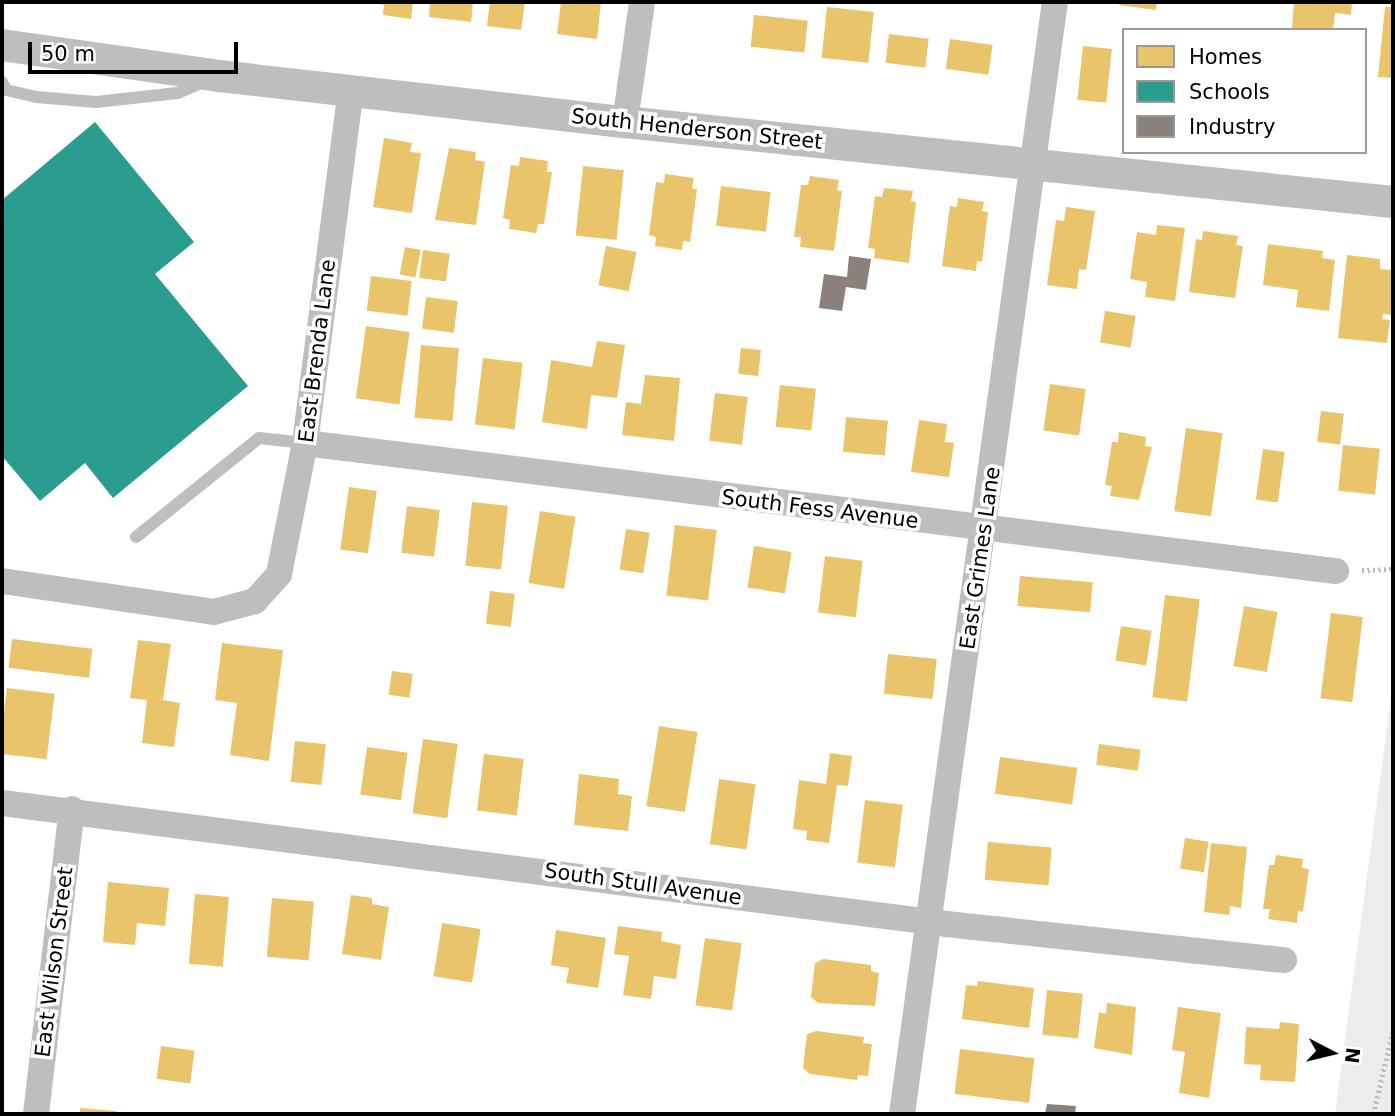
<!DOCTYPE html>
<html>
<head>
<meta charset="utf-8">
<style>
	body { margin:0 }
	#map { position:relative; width:1395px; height:1116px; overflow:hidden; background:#fff; font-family:"DejaVu Sans",sans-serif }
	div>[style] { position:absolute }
	.green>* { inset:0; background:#ececec }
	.homes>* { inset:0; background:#e9c46a; transform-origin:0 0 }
	.schools>* { inset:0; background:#2a9d8f }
	.industry>* { inset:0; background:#8a817c }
	.path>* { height:4.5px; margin-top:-2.25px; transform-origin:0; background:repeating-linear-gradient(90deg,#b9b9b9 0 2px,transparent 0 5.5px) }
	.service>* { height:12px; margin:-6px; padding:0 6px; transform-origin:6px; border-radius:6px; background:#bebebe }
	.minor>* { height:26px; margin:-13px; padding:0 13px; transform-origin:13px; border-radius:13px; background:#bebebe }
	.tertiary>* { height:32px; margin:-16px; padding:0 16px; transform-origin:16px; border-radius:16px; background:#bebebe }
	span { translate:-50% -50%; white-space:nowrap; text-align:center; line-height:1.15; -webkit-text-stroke:7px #fff; paint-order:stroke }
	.street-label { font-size:21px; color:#000 }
	.frame { position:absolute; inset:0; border:4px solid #000; pointer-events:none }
	.legend { position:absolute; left:1122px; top:28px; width:245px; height:126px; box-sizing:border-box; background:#fff; border:2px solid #999; margin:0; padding:9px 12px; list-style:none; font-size:21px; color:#000 }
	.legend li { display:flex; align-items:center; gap:14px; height:35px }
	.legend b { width:35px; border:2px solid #999 }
	.north { position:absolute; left:1297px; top:1018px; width:70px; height:70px; -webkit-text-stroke:5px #fff; paint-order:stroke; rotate:97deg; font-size:19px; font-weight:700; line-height:28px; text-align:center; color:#000 }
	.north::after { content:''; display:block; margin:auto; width:24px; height:32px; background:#000; clip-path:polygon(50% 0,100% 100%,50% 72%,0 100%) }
	.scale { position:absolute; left:28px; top:42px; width:210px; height:32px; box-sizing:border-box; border:4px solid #000; border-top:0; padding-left:9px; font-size:21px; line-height:24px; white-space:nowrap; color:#000; -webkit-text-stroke:5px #fff; paint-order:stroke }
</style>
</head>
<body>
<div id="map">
	<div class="green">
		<i style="clip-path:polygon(1393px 683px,1393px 1114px,1335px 1114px)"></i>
	</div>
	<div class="homes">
		<i style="clip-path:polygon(368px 2px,413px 2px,411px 19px,383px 15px,384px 5px)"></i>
		<i style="clip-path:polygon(430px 2px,473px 2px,471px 22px,429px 17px)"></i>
		<i style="clip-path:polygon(490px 2px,525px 2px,521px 30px,487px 26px)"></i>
		<i style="clip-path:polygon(561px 2px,601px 2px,597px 39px,557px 34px)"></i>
		<i style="clip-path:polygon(1120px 2px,1157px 2px,1156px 10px,1119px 5px)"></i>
		<i style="clip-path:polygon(1294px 2px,1352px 2px,1351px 15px,1335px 13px,1333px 30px,1292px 28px)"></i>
		<i style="left:827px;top:7px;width:47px;height:51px;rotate:6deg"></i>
		<i style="clip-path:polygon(1385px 7px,1393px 7px,1393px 78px,1378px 77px)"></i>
		<i style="left:754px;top:15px;width:54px;height:32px;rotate:6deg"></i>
		<i style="left:889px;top:34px;width:40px;height:29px;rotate:7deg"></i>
		<i style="left:950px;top:39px;width:43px;height:30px;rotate:8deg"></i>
		<i style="left:1083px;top:46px;width:29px;height:54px;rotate:6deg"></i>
		<i style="clip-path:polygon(384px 138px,412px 143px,410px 152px,421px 153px,412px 213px,373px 207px)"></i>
		<i style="clip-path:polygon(449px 148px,476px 152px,475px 160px,485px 162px,476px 225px,435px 220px)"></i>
		<i style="clip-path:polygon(520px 157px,548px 161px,547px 172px,552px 172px,544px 224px,538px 224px,536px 233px,509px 229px,510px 220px,503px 218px,511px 165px,519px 166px)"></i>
		<i style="left:583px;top:166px;width:41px;height:70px;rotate:6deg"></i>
		<i style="clip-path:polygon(665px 174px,694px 178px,692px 189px,697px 189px,690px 242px,683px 241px,682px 250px,655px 246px,656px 237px,649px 235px,656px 182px,664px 183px)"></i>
		<i style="clip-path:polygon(810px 176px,839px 180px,837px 190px,842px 191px,834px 251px,800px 247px,801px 237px,794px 237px,801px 185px,808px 185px)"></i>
		<i style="left:721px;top:186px;width:50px;height:40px;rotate:7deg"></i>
		<i style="clip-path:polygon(884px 188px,913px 191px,911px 201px,916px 202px,909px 263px,874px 258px,875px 249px,868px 248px,875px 196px,882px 197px)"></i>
		<i style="clip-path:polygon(958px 198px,984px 202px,982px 211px,988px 212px,982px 262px,977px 261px,976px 271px,942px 266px,950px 206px,957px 207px)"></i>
		<i style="clip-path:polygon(1066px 207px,1095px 211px,1086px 270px,1079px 269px,1077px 289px,1047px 285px,1056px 220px,1064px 221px)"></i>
		<i style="clip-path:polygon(1157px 225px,1185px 228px,1175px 301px,1145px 297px,1147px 282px,1130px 279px,1137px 232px,1156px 235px)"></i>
		<i style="clip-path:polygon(1203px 231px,1238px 236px,1236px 245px,1243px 246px,1235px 298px,1189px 292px,1196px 239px,1202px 240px)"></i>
		<i style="clip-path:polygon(1268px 244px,1323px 251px,1322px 258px,1335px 260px,1329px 311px,1296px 307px,1298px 290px,1263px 285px)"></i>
		<i style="left:606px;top:246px;width:31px;height:40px;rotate:11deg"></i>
		<i style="left:405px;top:247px;width:16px;height:28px;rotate:11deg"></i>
		<i style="left:423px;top:250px;width:27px;height:28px;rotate:8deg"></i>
		<i style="clip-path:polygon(1347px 255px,1380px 259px,1380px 269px,1393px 270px,1393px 315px,1383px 314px,1382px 319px,1390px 320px,1387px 343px,1338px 338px)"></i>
		<i style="left:371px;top:276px;width:41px;height:35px;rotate:7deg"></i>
		<i style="left:426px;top:297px;width:32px;height:32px;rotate:7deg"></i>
		<i style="left:1105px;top:311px;width:31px;height:32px;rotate:9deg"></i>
		<i style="left:366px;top:326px;width:44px;height:73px;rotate:8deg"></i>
		<i style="clip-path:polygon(597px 341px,625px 345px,617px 398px,591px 395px,587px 429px,542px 422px,551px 360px,592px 367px)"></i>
		<i style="left:421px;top:345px;width:38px;height:73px;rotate:5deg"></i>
		<i style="left:741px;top:348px;width:20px;height:26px;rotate:6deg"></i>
		<i style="left:483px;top:358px;width:40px;height:67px;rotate:7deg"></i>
		<i style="clip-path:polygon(645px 375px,680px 378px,674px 441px,622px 435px,626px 402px,641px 404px)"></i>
		<i style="left:1050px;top:384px;width:36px;height:47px;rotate:8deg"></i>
		<i style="left:780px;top:385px;width:36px;height:42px;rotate:6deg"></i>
		<i style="left:715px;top:393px;width:33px;height:48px;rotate:7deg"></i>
		<i style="left:1321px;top:411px;width:23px;height:31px;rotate:7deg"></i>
		<i style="left:846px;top:417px;width:42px;height:35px;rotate:5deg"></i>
		<i style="clip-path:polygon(919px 420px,947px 424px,945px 442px,954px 443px,949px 477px,911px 472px)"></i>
		<i style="left:1186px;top:428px;width:37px;height:84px;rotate:8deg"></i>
		<i style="clip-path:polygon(1119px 432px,1146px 437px,1145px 446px,1152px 447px,1139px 500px,1110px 496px,1112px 486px,1105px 485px,1112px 442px,1118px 442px)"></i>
		<i style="left:1343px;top:445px;width:37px;height:46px;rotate:6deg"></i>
		<i style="left:1263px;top:449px;width:22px;height:51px;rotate:8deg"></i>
		<i style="left:349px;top:487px;width:28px;height:63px;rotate:8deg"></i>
		<i style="left:472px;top:502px;width:36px;height:64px;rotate:6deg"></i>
		<i style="left:407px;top:506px;width:33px;height:47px;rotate:7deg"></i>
		<i style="left:540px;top:511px;width:36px;height:73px;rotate:9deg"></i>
		<i style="left:675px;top:525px;width:42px;height:71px;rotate:7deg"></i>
		<i style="left:626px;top:529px;width:24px;height:41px;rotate:9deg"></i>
		<i style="left:754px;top:546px;width:38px;height:42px;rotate:9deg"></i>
		<i style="left:825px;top:556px;width:38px;height:57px;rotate:7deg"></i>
		<i style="left:1020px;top:576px;width:73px;height:30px;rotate:5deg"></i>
		<i style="left:490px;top:591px;width:25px;height:33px;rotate:7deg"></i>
		<i style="left:1165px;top:595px;width:35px;height:103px;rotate:7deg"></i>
		<i style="left:1244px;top:606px;width:34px;height:61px;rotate:10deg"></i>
		<i style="left:1331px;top:613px;width:32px;height:86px;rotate:7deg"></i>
		<i style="left:1121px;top:626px;width:31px;height:35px;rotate:9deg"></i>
		<i style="left:12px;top:639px;width:81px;height:29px;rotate:7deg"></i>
		<i style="clip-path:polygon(138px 640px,171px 644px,163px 700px,180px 703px,174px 747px,142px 743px,147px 700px,130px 698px)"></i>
		<i style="clip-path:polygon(222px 643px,283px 650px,269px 761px,230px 755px,237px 703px,215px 700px)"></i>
		<i style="left:888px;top:654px;width:49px;height:40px;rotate:6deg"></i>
		<i style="left:392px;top:671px;width:21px;height:24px;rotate:8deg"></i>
		<i style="left:7px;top:688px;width:48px;height:66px;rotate:7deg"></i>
		<i style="left:659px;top:726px;width:39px;height:81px;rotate:9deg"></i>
		<i style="left:423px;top:739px;width:35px;height:75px;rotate:8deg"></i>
		<i style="left:295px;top:741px;width:31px;height:41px;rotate:6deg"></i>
		<i style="left:1099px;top:744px;width:42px;height:21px;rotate:8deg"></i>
		<i style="left:367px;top:747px;width:41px;height:48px;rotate:8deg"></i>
		<i style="clip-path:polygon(830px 753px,852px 756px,848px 786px,837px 785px,829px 843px,806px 840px,807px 831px,793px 829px,799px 780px,826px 784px)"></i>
		<i style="left:484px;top:754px;width:40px;height:57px;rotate:7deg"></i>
		<i style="left:1000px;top:757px;width:78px;height:37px;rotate:8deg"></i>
		<i style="clip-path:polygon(579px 774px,619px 779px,618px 794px,632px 796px,628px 831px,574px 825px)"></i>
		<i style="left:719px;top:779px;width:37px;height:66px;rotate:8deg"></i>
		<i style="left:865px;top:800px;width:38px;height:63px;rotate:7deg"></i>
		<i style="left:1185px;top:838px;width:24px;height:31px;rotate:9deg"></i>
		<i style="left:988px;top:842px;width:64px;height:38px;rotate:5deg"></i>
		<i style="clip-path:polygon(1211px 843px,1247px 847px,1241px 908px,1230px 906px,1229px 915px,1204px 912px)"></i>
		<i style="clip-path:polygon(1276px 855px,1303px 859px,1302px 868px,1309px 869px,1303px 912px,1298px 911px,1297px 923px,1268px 919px,1270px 909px,1263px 909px,1269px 865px,1274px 865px)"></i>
		<i style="clip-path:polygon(108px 882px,169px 888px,165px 926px,137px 923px,135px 945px,103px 942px)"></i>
		<i style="left:195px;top:894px;width:34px;height:70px;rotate:5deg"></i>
		<i style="clip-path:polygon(351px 895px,372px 898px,372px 904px,389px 907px,381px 960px,342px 954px)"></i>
		<i style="left:272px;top:898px;width:42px;height:59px;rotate:5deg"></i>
		<i style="left:442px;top:923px;width:39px;height:54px;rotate:9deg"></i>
		<i style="clip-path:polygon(618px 926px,662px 932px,661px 941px,681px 945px,676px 979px,654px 976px,651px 999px,623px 995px,629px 956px,614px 954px)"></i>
		<i style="clip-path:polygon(556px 930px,606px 938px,598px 988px,566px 983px,569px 968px,551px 965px)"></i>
		<i style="left:705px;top:938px;width:37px;height:68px;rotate:8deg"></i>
		<i style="clip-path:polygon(823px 959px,871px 965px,871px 971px,879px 973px,875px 1006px,818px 1003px,811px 997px,815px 963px)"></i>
		<i style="clip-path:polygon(978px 981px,1034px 988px,1029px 1028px,962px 1019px,966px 985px,977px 986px)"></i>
		<i style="left:1047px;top:990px;width:36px;height:45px;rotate:6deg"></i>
		<i style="clip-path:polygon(1107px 1003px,1136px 1007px,1132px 1055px,1094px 1048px,1099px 1012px,1106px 1014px)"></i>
		<i style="clip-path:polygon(1178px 1007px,1221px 1013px,1209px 1098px,1179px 1093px,1185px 1052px,1172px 1050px)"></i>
		<i style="clip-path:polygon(1280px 1022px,1299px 1024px,1295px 1082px,1260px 1080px,1261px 1065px,1244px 1064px,1246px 1027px,1279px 1029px)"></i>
		<i style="clip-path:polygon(816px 1031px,864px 1037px,863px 1043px,872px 1044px,868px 1076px,858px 1075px,857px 1080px,810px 1074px,803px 1068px,807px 1034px)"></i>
		<i style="left:161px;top:1046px;width:34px;height:33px;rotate:8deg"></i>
		<i style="left:960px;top:1049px;width:75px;height:45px;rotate:7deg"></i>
		<i style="clip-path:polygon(80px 1108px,116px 1111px,116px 1114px,80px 1114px)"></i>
	</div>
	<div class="schools">
		<i style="clip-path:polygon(95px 122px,194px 242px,155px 274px,248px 386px,113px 498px,85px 463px,40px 501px,2px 456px,2px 200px)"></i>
	</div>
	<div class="industry">
		<i style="clip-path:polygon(849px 256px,871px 259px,866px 290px,846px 287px,842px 311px,819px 308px,824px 274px,847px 277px)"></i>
		<i style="clip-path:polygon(1047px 1104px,1076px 1106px,1075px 1114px,1045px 1114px)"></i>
	</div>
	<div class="path">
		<i style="left:1362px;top:570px;width:31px;rotate:-2deg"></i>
		<i style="left:1373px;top:1114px;width:86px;rotate:-76.6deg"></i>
	</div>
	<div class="service">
		<i style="left:2px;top:82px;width:9px;rotate:63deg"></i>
		<i style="left:6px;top:90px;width:31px;rotate:13deg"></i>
		<i style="left:36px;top:97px;width:60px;rotate:4.8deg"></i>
		<i style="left:96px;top:102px;width:82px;rotate:-6.3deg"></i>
		<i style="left:178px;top:93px;width:27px;rotate:-24deg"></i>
		<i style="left:136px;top:537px;width:158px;rotate:-38.8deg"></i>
		<i style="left:259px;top:438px;width:46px;rotate:6.2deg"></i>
	</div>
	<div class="minor">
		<i style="left:625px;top:122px;width:121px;rotate:-81.9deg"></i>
		<i style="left:305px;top:443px;width:1039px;rotate:7.08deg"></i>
		<i style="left:2px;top:581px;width:214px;rotate:8.3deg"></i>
		<i style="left:214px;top:612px;width:42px;rotate:-15deg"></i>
		<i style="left:255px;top:601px;width:36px;rotate:-48deg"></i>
		<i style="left:279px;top:574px;width:134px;rotate:-78.8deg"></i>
		<i style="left:305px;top:443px;width:356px;rotate:-82.6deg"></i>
		<i style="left:2px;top:803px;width:952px;rotate:7.3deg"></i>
		<i style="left:946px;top:924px;width:340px;rotate:6.1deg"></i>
		<i style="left:36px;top:1114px;width:307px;rotate:-83.3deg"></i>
		<i style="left:902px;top:1114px;width:1122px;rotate:-82.17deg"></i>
	</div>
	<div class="tertiary">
		<i style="left:2px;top:45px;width:219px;rotate:8.1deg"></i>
		<i style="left:219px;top:76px;width:409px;rotate:6.5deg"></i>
		<i style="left:625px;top:122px;width:772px;rotate:5.95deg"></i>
	</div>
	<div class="street-label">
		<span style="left:697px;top:129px;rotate:6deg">South Henderson Street</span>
		<span style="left:317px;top:351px;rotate:-83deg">East Brenda Lane</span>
		<span style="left:820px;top:509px;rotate:7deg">South Fess Avenue</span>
		<span style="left:980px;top:558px;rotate:-82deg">East Grimes Lane</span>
		<span style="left:643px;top:884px;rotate:8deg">South Stull Avenue</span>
		<span style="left:54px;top:962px;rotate:-83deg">East Wilson Street</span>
	</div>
	<div class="frame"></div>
	<ul class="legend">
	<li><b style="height:19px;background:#e9c46a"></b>Homes</li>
	<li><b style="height:19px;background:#2a9d8f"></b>Schools</li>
	<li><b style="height:19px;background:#8a817c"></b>Industry</li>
	</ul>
	<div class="north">N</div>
	<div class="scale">50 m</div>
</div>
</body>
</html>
